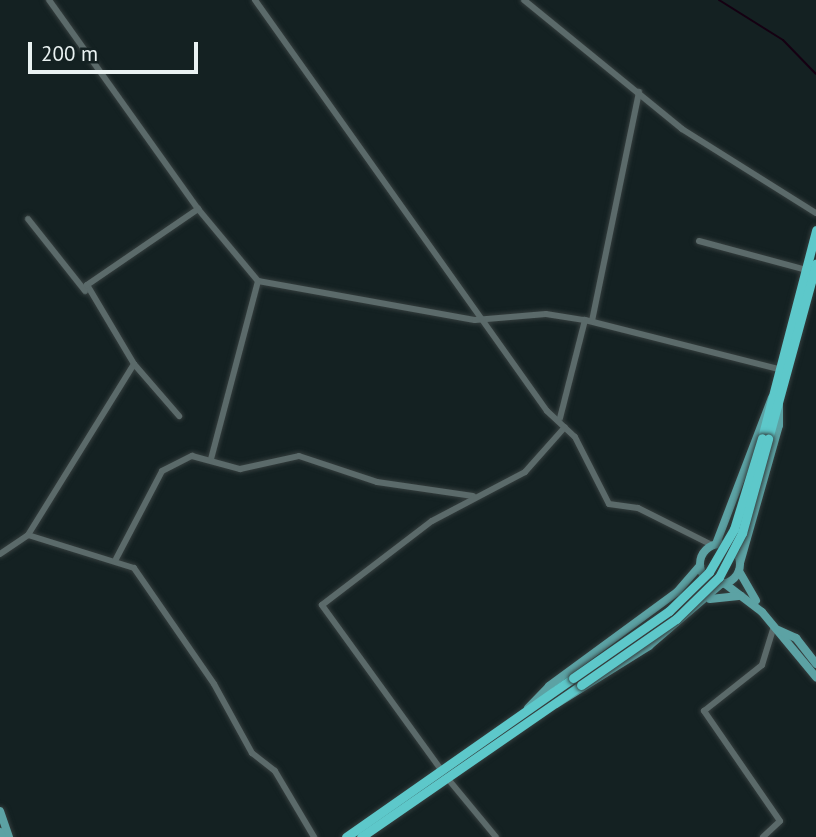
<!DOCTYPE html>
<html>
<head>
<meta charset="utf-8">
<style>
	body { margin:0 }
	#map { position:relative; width:816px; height:837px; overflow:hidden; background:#142122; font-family:"PT Sans",sans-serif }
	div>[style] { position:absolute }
	.stream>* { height:2px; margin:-1px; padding:0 1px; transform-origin:1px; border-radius:1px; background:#150012 }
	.roads { filter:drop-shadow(0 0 2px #353e3e) drop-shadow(0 0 2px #353e3e) }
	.minor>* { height:6px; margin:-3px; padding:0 3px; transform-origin:3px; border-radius:3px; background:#5b6a6a }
	.major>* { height:8px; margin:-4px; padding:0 4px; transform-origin:4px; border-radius:4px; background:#5ca2a4 }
	.major>.ring { margin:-4px; padding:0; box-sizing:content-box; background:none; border:8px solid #5ca2a4; border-radius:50% }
	.highway>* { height:9px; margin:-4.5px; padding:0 4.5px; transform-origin:4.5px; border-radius:4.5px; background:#5dc8ca }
	.bridges { filter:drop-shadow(0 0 2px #353e3e) drop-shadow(0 0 2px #353e3e) }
	.highway-bridge>* { height:9px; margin:-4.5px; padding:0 4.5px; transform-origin:4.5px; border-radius:4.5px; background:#5dc8ca }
	span { translate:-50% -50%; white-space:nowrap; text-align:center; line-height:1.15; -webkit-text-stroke:5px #142122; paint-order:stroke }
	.scale { position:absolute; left:28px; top:42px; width:170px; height:32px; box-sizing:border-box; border:4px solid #eaf2f2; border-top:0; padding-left:9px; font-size:21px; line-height:24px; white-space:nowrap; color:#eaf2f2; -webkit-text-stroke:5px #142122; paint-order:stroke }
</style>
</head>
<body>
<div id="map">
	<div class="stream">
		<i style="left:719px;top:0;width:75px;rotate:32deg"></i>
		<i style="left:783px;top:40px;width:47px;rotate:45.9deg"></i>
	</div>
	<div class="roads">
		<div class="minor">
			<i style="left:49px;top:0;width:257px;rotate:54.5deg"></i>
			<i style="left:198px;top:209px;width:94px;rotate:50.2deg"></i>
			<i style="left:258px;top:281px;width:220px;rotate:10.2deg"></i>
			<i style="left:475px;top:320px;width:71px;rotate:-4.8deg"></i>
			<i style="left:546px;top:314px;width:39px;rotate:9deg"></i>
			<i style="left:585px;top:320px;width:199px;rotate:14.2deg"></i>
			<i style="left:255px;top:0;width:504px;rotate:54.61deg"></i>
			<i style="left:547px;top:411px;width:38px;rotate:43deg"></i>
			<i style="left:575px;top:437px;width:75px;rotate:63.1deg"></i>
			<i style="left:609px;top:504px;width:29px;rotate:8deg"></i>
			<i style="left:638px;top:508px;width:83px;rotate:26.6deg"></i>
			<i style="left:524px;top:0;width:204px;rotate:39.2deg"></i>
			<i style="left:682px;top:129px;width:158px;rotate:32.1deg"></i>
			<i style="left:28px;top:219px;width:92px;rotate:51.6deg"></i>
			<i style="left:699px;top:241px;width:108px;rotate:15.1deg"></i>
			<i style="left:592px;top:321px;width:234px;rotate:-78.4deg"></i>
			<i style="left:134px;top:364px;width:69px;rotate:49.1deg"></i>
			<i style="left:560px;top:418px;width:101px;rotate:-75.7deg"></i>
			<i style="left:211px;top:459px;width:184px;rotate:-75.2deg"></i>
			<i style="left:28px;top:535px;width:201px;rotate:-58.2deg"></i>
			<i style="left:134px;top:364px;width:92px;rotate:-120.7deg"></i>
			<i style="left:87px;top:285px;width:135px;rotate:-34.4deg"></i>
			<i style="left:0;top:554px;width:34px;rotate:-34deg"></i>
			<i style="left:28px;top:535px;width:111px;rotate:17.3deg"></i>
			<i style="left:134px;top:568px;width:141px;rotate:55.4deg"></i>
			<i style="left:214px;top:684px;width:79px;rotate:61.2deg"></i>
			<i style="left:252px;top:753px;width:29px;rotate:38deg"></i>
			<i style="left:275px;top:771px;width:77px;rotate:59.4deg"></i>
			<i style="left:116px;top:559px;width:99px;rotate:-62.4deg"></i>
			<i style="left:162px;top:471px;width:34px;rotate:-27deg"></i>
			<i style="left:192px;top:456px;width:50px;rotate:15.2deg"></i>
			<i style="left:240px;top:469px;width:60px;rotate:-12.4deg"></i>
			<i style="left:299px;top:456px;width:82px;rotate:18.4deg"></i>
			<i style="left:377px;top:482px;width:97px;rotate:8.3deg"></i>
			<i style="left:442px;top:771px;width:205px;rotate:-125.9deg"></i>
			<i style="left:322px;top:605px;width:138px;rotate:-37.4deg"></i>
			<i style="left:432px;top:521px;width:105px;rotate:-27.8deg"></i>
			<i style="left:525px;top:472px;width:60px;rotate:-48.4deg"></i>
			<i style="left:448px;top:779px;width:75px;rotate:50.4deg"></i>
			<i style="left:763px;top:837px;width:23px;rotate:-43deg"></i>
			<i style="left:780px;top:821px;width:134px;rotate:-124.6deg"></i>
			<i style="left:704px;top:711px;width:74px;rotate:-38.4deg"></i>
			<i style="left:762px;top:665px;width:41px;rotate:-72.9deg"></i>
		</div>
		<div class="major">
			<i style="left:716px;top:544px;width:157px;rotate:-69.1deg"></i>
			<i class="ring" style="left:700px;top:544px;width:32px;height:32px"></i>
			<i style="left:740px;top:563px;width:143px;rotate:-74.2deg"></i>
			<i style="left:779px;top:425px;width:21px;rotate:-90deg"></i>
			<i style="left:739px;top:571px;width:34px;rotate:60deg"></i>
			<i style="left:724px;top:583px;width:48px;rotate:37.3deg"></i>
			<i style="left:762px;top:612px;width:85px;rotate:50.3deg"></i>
			<i style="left:710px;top:599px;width:31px;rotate:-6deg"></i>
			<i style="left:778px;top:630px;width:20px;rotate:24deg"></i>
			<i style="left:796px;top:638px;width:33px;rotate:52deg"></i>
			<i style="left:556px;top:704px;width:110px;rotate:-31.9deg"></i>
			<i style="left:649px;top:646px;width:95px;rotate:-40.7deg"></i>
			<i style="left:528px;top:708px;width:30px;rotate:-46deg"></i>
			<i style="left:549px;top:686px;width:159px;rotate:-36.3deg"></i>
			<i style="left:677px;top:592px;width:35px;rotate:-49deg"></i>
			<i style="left:0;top:811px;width:28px;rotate:71deg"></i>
			<i style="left:0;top:832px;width:5px;rotate:68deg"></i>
		</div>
		<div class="highway">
			<i style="left:762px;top:438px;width:215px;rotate:-75.4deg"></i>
			<i style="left:768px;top:439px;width:182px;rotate:-74.7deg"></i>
			<i style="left:346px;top:837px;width:277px;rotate:-35deg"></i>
			<i style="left:361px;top:837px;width:267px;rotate:-34.6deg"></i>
		</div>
	</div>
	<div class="bridges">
		<div class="highway-bridge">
			<i style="left:573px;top:678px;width:117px;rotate:-34.9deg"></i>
			<i style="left:669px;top:611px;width:56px;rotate:-44.3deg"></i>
			<i style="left:709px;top:572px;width:50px;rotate:-59.8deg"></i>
			<i style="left:734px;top:529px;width:95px;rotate:-72.9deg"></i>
			<i style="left:581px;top:685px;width:116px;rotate:-34.8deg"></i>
			<i style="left:676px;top:619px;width:60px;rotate:-44.3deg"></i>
			<i style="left:719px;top:577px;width:50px;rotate:-62.4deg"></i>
			<i style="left:742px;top:533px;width:98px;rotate:-74.5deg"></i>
		</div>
	</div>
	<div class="scale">200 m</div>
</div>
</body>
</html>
